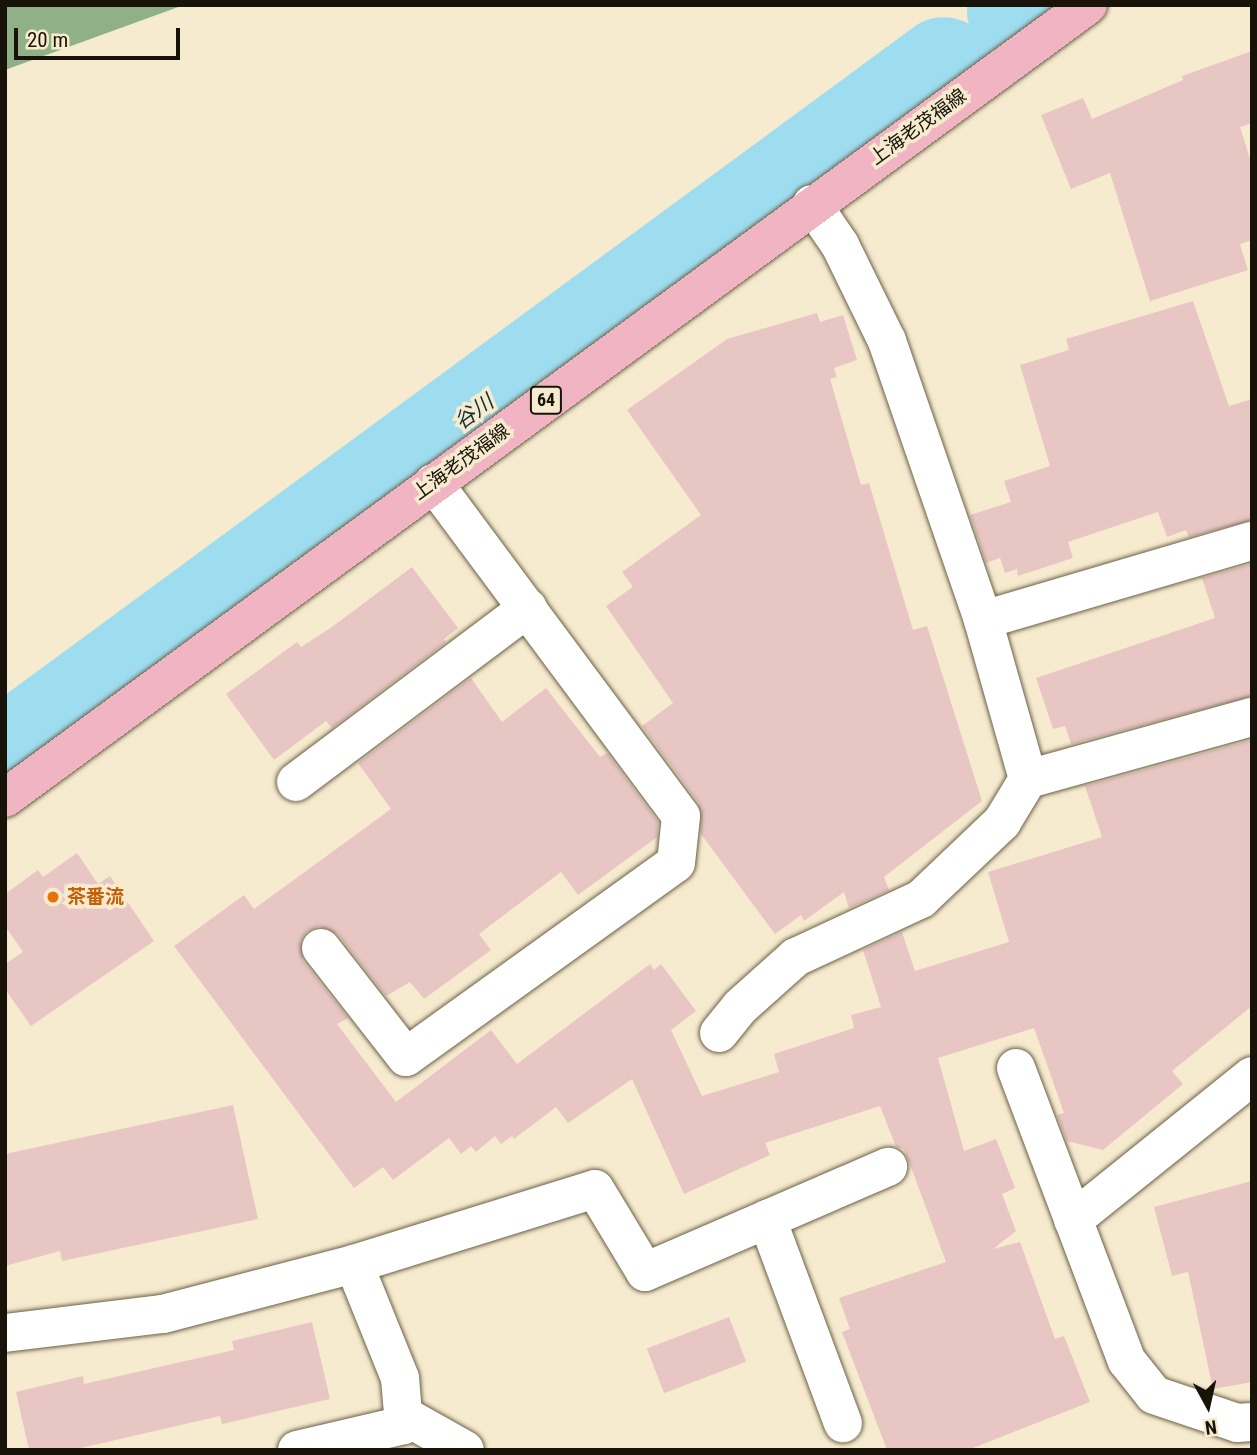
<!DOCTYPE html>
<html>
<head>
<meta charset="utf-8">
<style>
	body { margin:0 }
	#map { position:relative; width:1257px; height:1455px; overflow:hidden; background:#f7ebcf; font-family:"Roboto Condensed","Noto Sans JP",sans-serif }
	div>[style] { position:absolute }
	.forest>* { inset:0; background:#90b188 }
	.river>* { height:100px; margin:-50px; padding:0 50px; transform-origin:50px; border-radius:50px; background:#9eddf0 }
	.building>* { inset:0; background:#e8c6c4; transform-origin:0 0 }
	.roads { filter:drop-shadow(0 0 2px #6b6148) drop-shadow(0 0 2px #6b6148) }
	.minor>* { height:38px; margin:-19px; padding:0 19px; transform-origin:19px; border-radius:19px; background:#fff }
	.primary>* { height:38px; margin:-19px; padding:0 19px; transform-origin:19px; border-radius:19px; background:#f1b4c2 }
	.dots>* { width:19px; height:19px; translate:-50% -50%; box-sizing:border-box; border:4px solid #f7ebcf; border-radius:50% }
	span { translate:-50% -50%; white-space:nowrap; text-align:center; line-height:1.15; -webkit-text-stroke:7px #f7ebcf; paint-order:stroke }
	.shield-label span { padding:2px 5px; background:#f7ebcf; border:2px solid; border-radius:5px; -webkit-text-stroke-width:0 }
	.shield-label { font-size:18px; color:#171309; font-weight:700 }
	.street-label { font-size:19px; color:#171309 }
	.food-label { font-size:19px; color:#c56008; font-weight:700 }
	.left { translate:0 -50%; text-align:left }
	.water-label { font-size:21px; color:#0e2e36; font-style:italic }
	.frame { position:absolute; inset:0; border:7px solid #171309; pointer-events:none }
	.north { position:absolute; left:1173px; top:1371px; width:70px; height:70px; -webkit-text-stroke:5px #f7ebcf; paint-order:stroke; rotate:172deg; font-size:19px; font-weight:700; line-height:28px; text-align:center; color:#171309 }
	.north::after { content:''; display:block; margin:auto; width:24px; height:32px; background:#171309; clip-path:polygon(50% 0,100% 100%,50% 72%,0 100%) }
	.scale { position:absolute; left:14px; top:28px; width:166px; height:32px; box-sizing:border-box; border:4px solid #171309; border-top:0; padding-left:9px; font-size:21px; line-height:24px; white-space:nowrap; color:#171309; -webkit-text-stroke:5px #f7ebcf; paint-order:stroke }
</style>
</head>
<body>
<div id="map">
	<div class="forest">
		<i style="clip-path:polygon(5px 5px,184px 5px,5px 70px)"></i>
	</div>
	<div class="river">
		<i style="left:1017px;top:11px;width:11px;rotate:-34deg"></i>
		<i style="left:5px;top:757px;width:1165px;rotate:-36.31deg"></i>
	</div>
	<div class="building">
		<i style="clip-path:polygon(1252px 51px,1252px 123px,1240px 127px,1252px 165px,1252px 240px,1240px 244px,1248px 270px,1150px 301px,1110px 173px,1071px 189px,1041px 115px,1083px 98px,1092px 119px,1183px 80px,1182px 76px)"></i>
		<i style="clip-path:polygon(1193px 301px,1229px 406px,1252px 399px,1252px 520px,1189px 537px,1186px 530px,1167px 537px,1158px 512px,1068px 542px,1073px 558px,1018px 576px,1017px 569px,1005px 573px,1000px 558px,986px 563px,970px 515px,1011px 502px,1004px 481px,1050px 466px,1020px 365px,1069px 350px,1066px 339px)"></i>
		<i style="clip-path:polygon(817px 313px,820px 322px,843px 315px,857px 360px,834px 368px,837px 377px,830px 379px,861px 485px,869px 483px,913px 630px,927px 626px,982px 801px,884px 877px,889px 890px,849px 908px,844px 892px,804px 921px,801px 915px,775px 934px,701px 834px,699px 803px,642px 726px,673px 703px,606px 606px,633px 587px,622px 572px,701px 515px,627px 410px,727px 339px)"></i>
		<i style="clip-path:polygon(1252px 564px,1252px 696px,1071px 744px,1065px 726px,1053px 729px,1036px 678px,1215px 618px,1202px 578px)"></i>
		<i style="clip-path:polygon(412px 567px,458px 628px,444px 639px,446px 642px,332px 728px,326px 721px,274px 760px,226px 694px,297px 642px,301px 647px,332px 627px)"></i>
		<i style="clip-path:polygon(471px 678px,502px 722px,546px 688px,600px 757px,607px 753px,658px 822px,657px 837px,578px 895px,561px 872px,479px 934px,491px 950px,424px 999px,410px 982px,386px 996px,338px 934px,319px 926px,307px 931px,301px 940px,303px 961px,348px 1018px,337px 1024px,396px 1102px,491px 1030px,517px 1064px,650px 964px,654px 970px,661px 964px,696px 1011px,671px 1030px,702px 1096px,779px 1072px,774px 1054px,854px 1028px,851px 1015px,881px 1007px,863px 950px,902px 932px,915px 971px,1009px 942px,988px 872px,1102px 837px,1085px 786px,1252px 740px,1252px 1006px,1172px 1071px,1183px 1084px,1103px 1150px,1067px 1141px,1057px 1115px,1064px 1113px,1034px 1028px,938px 1058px,964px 1151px,996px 1139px,1015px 1188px,1002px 1194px,1016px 1231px,993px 1249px,1020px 1242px,1055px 1339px,1064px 1336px,1090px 1402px,968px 1450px,887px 1450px,842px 1332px,850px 1329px,839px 1298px,946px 1262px,908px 1159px,904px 1149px,896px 1147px,880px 1106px,765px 1143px,770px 1155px,684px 1194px,632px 1079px,568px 1123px,556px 1107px,514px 1139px,512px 1136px,501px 1144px,495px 1136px,476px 1152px,471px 1146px,461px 1154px,449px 1138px,393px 1180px,383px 1167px,354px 1188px,174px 946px,244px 895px,254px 909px,391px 809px,358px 763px)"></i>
		<i style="clip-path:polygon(77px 853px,98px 884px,110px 876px,154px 941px,31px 1026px,5px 989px,5px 964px,23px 952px,5px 926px,5px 894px,38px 870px,43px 877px)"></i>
		<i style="clip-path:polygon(233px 1105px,258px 1219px,62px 1261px,60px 1251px,5px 1266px,5px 1154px)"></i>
		<i style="clip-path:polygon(1252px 1181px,1252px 1382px,1213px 1389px,1188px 1272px,1172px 1276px,1154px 1207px)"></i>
		<i style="left:729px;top:1317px;width:48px;height:88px;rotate:69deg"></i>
		<i style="clip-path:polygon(312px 1322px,330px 1399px,222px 1424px,220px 1416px,72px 1450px,29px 1450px,16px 1392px,83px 1376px,84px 1384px,234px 1350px,232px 1341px)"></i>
	</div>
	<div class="roads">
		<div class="minor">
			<i style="left:812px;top:204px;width:50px;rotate:55.7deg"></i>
			<i style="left:840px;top:245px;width:107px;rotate:63.9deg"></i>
			<i style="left:887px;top:341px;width:295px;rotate:71deg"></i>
			<i style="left:983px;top:620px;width:165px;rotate:74.2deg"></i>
			<i style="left:983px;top:620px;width:280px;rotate:-16.4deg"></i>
			<i style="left:296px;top:782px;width:290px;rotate:-36.9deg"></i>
			<i style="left:321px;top:948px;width:138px;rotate:52.1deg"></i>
			<i style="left:406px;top:1057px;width:332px;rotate:-35.7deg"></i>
			<i style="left:676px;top:863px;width:47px;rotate:-83.9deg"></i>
			<i style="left:681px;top:816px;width:415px;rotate:-126.6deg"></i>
			<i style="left:719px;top:1033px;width:33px;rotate:-51deg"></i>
			<i style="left:740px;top:1007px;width:75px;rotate:-41.8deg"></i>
			<i style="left:796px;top:957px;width:138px;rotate:-24.9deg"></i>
			<i style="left:921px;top:899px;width:112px;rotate:-43.5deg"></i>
			<i style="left:1002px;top:822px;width:50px;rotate:-58.8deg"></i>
			<i style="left:1028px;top:779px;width:232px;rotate:-15.5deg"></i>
			<i style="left:1016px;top:1068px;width:313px;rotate:69.3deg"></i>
			<i style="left:1127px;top:1361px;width:43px;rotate:51.5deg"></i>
			<i style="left:1154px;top:1395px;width:88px;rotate:18.6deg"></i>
			<i style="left:1237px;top:1423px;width:15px;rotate:-4deg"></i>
			<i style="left:767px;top:1219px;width:218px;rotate:69.6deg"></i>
			<i style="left:1073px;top:1220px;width:230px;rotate:-38.8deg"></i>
			<i style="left:5px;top:1333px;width:159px;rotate:-6.9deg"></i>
			<i style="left:163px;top:1314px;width:197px;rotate:-14.7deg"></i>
			<i style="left:354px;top:1264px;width:252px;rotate:-17.3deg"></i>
			<i style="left:595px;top:1189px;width:97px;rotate:58.9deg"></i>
			<i style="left:645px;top:1272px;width:265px;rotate:-23.4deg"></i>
			<i style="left:403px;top:1415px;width:71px;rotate:29.4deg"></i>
			<i style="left:297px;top:1450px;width:110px;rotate:-13.2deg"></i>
			<i style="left:404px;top:1425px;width:47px;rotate:-94.9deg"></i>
			<i style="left:400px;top:1378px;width:123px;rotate:-112deg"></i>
		</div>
		<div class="primary">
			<i style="left:5px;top:798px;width:1342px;rotate:-36.21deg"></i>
		</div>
	</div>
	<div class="dots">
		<i style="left:53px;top:897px;background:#e8710a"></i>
	</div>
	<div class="shield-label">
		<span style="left:546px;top:400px">64</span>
	</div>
	<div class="street-label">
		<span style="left:918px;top:127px;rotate:-36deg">上海老茂福線</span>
		<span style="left:461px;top:462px;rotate:-36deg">上海老茂福線</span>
	</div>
	<div class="food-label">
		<span class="left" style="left:67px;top:897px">茶番流</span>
	</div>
	<div class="water-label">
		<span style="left:474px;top:412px;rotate:-36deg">谷川</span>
	</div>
	<div class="frame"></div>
	<div class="north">N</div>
	<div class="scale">20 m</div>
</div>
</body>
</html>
